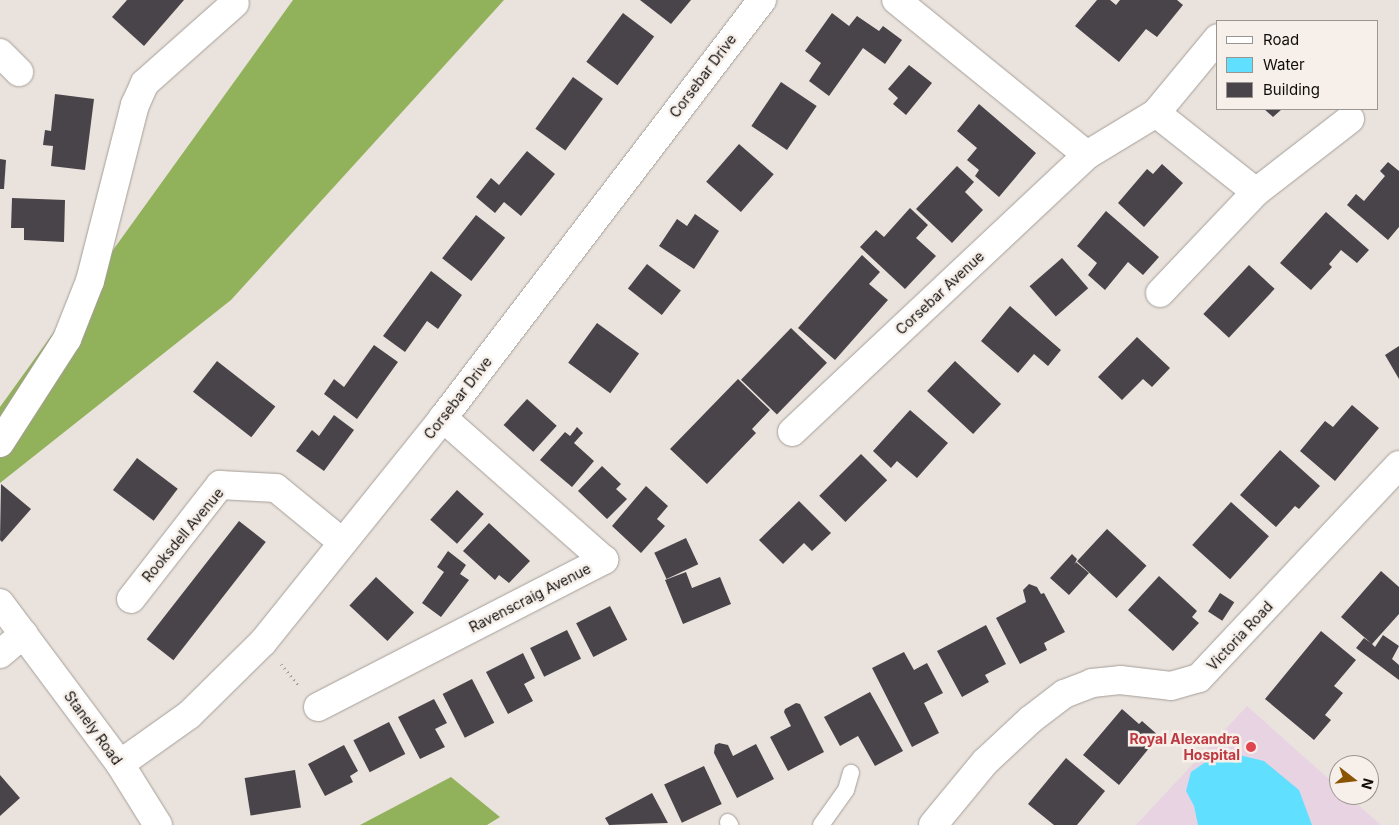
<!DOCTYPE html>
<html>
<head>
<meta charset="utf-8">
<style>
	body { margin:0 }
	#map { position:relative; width:1399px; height:825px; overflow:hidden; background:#eae3dd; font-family:Inter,sans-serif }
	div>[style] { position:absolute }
	.medical>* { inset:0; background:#e8d3e2 }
	.forest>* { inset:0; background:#92b15b }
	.water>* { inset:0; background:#61dfff }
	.building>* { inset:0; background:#494449; transform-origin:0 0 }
	.path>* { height:3px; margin-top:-1.5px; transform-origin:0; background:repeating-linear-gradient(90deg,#a29d98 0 1px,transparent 0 5px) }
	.roads { filter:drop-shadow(0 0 1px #a59e99) drop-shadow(0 0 1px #a59e99) }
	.service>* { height:16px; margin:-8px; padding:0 8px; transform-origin:8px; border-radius:8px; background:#fff }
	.minor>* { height:28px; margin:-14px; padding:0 14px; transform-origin:14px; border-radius:14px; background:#fff }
	.tertiary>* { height:28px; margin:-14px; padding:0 14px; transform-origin:14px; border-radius:14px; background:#fff }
	.dots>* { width:14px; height:14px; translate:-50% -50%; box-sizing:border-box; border:2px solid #f7f0ea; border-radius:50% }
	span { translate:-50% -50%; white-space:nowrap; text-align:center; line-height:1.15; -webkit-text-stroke:5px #f7f0ea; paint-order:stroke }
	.street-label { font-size:14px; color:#100d0b }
	.health-label { font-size:14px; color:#be3a42; font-weight:700 }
	.right { translate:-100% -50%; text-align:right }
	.legend { position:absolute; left:1216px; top:20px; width:162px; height:90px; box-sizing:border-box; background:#f7f0ea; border:1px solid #9b9591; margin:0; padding:6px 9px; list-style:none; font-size:15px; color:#100d0b }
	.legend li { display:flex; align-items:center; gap:10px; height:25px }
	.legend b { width:25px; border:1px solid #9b9591 }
	.north { position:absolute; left:1329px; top:755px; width:50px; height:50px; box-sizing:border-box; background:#f7f0ea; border:1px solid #9b9591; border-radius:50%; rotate:106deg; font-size:14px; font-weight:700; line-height:20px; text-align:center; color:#100d0b }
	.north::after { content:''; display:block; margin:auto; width:18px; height:22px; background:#8a5502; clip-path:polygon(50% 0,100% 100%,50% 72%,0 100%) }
</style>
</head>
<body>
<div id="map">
	<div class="medical">
		<i style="clip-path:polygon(1247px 706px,1339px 788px,1339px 795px,1347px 795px,1381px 825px,1136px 825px)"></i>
	</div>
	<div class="forest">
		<i style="clip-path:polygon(293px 0,504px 0,231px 300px,0 483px,0 407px)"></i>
		<i style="clip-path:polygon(451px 777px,500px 817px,487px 825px,360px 825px)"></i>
	</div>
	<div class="water">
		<i style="clip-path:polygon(1239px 755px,1264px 761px,1299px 790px,1312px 825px,1198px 825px,1194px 806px,1186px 791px,1191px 772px,1213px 757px)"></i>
	</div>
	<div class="building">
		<i style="clip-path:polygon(127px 0,184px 0,144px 46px,112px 17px)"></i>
		<i style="clip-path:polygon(640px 0,691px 0,671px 24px)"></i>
		<i style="clip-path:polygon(1097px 0,1110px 0,1116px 5px,1120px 0,1177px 0,1183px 5px,1157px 37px,1146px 29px,1119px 62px,1075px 26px)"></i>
		<i style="left:623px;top:13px;width:39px;height:61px;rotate:37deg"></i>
		<i style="clip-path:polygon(832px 13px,849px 26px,857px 16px,879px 31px,883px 26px,902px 40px,885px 64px,863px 48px,829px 96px,809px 81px,821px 63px,805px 51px)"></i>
		<i style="clip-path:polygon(909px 65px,932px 83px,906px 115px,893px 104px,898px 98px,888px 89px)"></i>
		<i style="left:573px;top:77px;width:37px;height:64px;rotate:36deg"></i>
		<i style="left:781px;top:82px;width:43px;height:53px;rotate:34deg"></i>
		<i style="clip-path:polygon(55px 94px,94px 99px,85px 170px,51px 166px,53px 146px,43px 145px,45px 130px,51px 131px)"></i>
		<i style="clip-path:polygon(979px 104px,1036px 153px,999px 197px,975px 176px,979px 170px,967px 160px,977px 148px,957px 131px)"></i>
		<i style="clip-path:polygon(1264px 109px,1282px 109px,1273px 117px)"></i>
		<i style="left:739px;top:144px;width:46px;height:50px;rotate:41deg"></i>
		<i style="clip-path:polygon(527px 151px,555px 174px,521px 216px,504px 202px,495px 213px,476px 197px,491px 178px,499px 185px)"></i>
		<i style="clip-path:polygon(0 159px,6px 160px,4px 189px,0 189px)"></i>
		<i style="clip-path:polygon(1388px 162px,1399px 171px,1399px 227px,1388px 240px,1347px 205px,1356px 194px,1364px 201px,1385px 176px,1380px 171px)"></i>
		<i style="clip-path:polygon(1162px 164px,1183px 183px,1144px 227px,1118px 203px,1147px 169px,1153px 174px)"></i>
		<i style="clip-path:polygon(957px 166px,974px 182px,965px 192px,983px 210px,952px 243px,916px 209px)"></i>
		<i style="clip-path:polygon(12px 198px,65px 200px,64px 242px,24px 240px,24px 228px,11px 228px)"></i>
		<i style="clip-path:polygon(910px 208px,928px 225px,916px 238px,936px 256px,905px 289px,860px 247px,876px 230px,884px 237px)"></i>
		<i style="clip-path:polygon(1106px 211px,1159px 257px,1143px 275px,1128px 262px,1105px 290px,1088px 275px,1097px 263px,1077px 246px)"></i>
		<i style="clip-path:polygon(1326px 212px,1369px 250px,1357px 263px,1341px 250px,1329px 264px,1332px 267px,1311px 290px,1280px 263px)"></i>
		<i style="clip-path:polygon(695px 214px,719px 231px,694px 269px,659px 246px,677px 219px,687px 226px)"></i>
		<i style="left:476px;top:215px;width:37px;height:55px;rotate:38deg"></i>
		<i style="clip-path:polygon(862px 255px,880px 272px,869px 284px,888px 300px,835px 360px,798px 328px)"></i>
		<i style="left:1062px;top:258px;width:40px;height:43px;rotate:49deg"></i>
		<i style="left:647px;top:264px;width:43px;height:31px;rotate:38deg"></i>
		<i style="left:1249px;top:265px;width:35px;height:67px;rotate:43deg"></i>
		<i style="clip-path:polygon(431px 271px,462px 295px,438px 329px,427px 321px,405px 352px,383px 336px)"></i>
		<i style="clip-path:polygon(1010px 306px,1061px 350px,1048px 366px,1034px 354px,1018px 373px,981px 341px)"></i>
		<i style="left:597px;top:323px;width:52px;height:49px;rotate:36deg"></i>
		<i style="left:791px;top:328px;width:50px;height:72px;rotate:44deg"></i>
		<i style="clip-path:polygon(1137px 337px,1170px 368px,1152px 387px,1143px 379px,1122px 400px,1098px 377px)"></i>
		<i style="clip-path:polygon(374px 345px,398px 362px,357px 419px,324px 394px,334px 379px,344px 387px)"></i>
		<i style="clip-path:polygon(1399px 346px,1399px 379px,1385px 355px)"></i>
		<i style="left:217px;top:361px;width:74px;height:39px;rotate:38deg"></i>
		<i style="left:955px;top:361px;width:63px;height:41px;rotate:43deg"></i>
		<i style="clip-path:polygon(738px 379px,770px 410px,752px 429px,756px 433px,707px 484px,670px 449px)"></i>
		<i style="left:527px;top:399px;width:40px;height:35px;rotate:42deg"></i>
		<i style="clip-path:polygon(1352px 405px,1379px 428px,1335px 481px,1300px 451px,1325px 421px,1333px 427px)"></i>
		<i style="clip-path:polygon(910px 410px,948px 443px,917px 478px,897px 461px,891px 468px,873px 451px)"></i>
		<i style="clip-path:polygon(334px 415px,354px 430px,324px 471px,296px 451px,312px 430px,319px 436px)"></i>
		<i style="clip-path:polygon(577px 427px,583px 433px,574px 443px,594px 461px,572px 487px,540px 460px,565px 432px,570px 436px)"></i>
		<i style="clip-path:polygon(1280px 450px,1320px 486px,1299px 509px,1295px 506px,1276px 527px,1240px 495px)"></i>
		<i style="left:861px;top:454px;width:37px;height:59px;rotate:45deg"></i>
		<i style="left:137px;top:458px;width:51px;height:40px;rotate:37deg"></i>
		<i style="clip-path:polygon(602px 466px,621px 484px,616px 489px,627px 499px,607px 519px,578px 491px)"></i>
		<i style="clip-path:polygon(1px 484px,31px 509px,2px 542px,0 540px)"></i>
		<i style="clip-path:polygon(646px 486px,668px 506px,657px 519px,665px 526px,641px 553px,612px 526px)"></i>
		<i style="left:457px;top:490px;width:36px;height:40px;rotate:42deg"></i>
		<i style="clip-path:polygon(799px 501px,831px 533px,812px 551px,804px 543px,783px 564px,759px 540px)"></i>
		<i style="left:1231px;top:502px;width:51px;height:58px;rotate:42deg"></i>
		<i style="left:239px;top:521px;width:34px;height:150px;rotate:38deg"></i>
		<i style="clip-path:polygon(489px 523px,530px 561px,509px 583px,499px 575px,495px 580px,463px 551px)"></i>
		<i style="left:1107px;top:529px;width:54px;height:44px;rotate:43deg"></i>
		<i style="left:686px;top:538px;width:29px;height:35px;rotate:65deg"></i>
		<i style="clip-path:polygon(448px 551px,466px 565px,460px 574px,469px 580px,441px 617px,422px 603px,444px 572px,437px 567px)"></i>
		<i style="clip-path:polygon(1072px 554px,1077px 559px,1074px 565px,1076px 562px,1089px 573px,1069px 595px,1050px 578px)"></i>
		<i style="clip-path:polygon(1381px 571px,1399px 587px,1399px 614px,1372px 644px,1375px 647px,1383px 635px,1399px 646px,1392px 659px,1399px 665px,1399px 680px,1356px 648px,1364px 638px,1371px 643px,1341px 617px)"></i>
		<i style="clip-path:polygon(686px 572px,692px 588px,720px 577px,731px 604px,683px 624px,665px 580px)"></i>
		<i style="clip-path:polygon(1159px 576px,1197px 611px,1192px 617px,1199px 623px,1173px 651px,1128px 610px)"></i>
		<i style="left:376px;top:577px;width:52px;height:39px;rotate:43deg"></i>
		<i style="clip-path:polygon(1029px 584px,1037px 587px,1041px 594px,1044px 593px,1065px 632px,1044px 643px,1047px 650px,1020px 664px,996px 618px,1026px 602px,1023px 590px)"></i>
		<i style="left:1220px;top:593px;width:17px;height:22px;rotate:33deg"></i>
		<i style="left:610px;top:606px;width:38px;height:38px;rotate:63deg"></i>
		<i style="clip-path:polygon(986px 625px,1006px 664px,985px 675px,989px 682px,962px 697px,937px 651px)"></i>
		<i style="left:567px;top:630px;width:32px;height:41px;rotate:64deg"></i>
		<i style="clip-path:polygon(1321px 631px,1356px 660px,1334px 686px,1343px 693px,1325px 715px,1331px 720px,1314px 740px,1265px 699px)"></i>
		<i style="clip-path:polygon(904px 652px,914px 670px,927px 663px,943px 693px,924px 703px,939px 733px,912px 747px,872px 668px)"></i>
		<i style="clip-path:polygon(523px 653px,535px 678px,524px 684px,533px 701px,508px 714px,486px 672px)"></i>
		<i style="left:472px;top:679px;width:49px;height:33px;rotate:63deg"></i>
		<i style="clip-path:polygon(870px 692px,903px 751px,875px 766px,858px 736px,840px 746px,824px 717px)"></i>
		<i style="clip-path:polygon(434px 699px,447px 723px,435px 729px,445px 747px,420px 759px,398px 717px)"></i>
		<i style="clip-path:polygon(796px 703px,800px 704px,824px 752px,788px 771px,770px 737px,791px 726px,784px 712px,785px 709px)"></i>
		<i style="clip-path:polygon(1122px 709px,1139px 724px,1142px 721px,1159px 736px,1119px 785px,1083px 755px)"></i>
		<i style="left:389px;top:722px;width:36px;height:40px;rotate:63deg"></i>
		<i style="clip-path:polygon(719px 743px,728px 745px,733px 756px,756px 744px,774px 779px,737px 798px,714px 753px,715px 745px)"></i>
		<i style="clip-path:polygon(344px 745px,358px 771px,350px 776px,353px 782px,325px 796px,308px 764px)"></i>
		<i style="clip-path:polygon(1066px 758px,1105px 791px,1077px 825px,1054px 825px,1028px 804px)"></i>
		<i style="left:704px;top:766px;width:42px;height:44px;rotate:65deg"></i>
		<i style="left:295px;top:770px;width:38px;height:51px;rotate:81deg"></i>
		<i style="clip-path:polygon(0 775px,20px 798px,0 816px)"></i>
		<i style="clip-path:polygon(652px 793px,668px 823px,609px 825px,605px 818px)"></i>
	</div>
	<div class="path">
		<i style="left:281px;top:664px;width:28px;rotate:51deg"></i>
	</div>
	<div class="roads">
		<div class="service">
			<i style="left:728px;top:822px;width:4px;rotate:56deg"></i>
			<i style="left:821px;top:825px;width:43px;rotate:-54.5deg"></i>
			<i style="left:846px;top:790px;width:18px;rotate:-74deg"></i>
		</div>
		<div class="minor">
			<i style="left:0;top:53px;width:27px;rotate:45deg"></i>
			<i style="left:1156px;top:113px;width:127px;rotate:38.3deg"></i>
			<i style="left:1256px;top:192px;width:119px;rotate:-37.8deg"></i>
			<i style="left:1087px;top:155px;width:81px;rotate:-31.3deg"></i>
			<i style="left:1156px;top:113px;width:97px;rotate:-50.4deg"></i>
			<i style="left:1160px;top:293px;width:139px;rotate:-46.5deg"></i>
			<i style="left:792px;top:432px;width:405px;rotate:-43.2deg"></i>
			<i style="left:1087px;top:155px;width:246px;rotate:-140.9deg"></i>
			<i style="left:0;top:443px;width:124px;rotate:-57.2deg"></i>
			<i style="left:67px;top:339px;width:62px;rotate:-68.4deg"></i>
			<i style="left:90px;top:281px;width:182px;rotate:-75.7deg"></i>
			<i style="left:135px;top:105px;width:24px;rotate:-66deg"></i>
			<i style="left:145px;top:83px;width:120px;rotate:-41.6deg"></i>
			<i style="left:131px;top:599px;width:145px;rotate:-52deg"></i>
			<i style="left:220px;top:485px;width:56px;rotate:3.1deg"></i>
			<i style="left:276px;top:488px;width:85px;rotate:39.3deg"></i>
			<i style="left:0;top:654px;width:31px;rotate:-40deg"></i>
			<i style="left:318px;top:707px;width:322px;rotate:-27.2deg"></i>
			<i style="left:604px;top:560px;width:215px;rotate:-138.6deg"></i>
			<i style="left:120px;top:764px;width:85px;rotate:-35.4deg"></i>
			<i style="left:189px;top:715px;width:104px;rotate:-44.6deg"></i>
			<i style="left:263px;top:642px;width:287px;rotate:-51.2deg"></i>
			<i style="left:443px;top:418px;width:526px;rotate:-52.65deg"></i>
			<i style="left:933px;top:825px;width:82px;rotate:-50.5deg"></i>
			<i style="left:985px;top:762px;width:62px;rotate:-43deg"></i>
			<i style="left:1030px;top:720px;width:43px;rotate:-37.4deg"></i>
			<i style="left:1064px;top:694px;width:30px;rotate:-21deg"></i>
			<i style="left:1092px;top:683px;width:28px;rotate:-6deg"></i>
			<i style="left:1120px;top:680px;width:51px;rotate:6.7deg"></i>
			<i style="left:1171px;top:686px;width:29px;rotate:-16deg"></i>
			<i style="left:1199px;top:678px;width:292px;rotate:-46.8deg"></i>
		</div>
		<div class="tertiary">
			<i style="left:0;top:603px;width:201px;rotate:53.3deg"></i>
			<i style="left:120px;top:764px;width:72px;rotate:58.1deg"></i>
		</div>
	</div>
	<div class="dots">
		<i style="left:1251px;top:747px;background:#e0444e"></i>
	</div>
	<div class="street-label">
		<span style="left:703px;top:76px;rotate:-53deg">Corsebar Drive</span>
		<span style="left:940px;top:293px;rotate:-43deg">Corsebar Avenue</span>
		<span style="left:458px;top:398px;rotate:-52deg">Corsebar Drive</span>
		<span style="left:183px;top:535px;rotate:-50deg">Rooksdell Avenue</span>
		<span style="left:530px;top:598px;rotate:-27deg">Ravenscraig Avenue</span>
		<span style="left:1240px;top:636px;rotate:-47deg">Victoria Road</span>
		<span style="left:93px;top:728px;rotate:54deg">Stanely Road</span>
	</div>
	<div class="health-label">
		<span class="right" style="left:1240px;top:747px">Royal Alexandra<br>Hospital</span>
	</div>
	<ul class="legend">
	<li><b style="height:6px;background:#fff"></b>Road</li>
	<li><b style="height:14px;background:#61dfff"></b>Water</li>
	<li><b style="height:14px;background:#494449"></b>Building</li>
	</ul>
	<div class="north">N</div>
</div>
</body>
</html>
